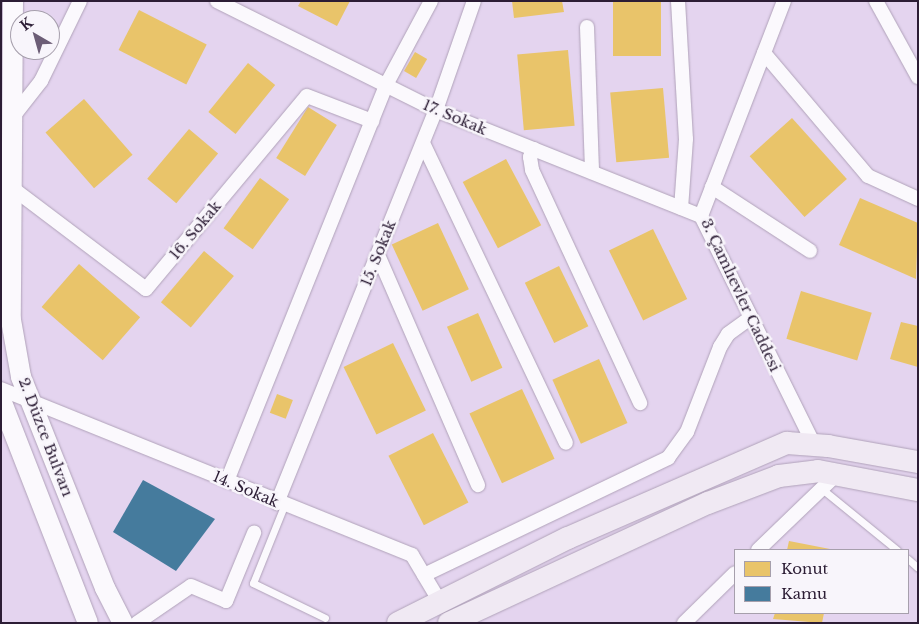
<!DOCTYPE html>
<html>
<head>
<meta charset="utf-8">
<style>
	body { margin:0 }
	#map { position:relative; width:919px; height:624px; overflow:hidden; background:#e4d4ef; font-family:"Libre Baskerville",serif }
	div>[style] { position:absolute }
	.homes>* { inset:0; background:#e9c46a; transform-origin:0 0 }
	.public>* { inset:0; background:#457b9d }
	.roads { filter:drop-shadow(0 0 1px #b0a2b9) drop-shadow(0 0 1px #b0a2b9) }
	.lane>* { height:7px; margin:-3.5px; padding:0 3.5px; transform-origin:3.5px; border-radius:3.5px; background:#fbf9fd }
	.street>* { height:14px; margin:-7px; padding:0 7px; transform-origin:7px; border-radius:7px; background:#fbf9fd }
	.secondary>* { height:20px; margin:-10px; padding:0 10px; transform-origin:10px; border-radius:10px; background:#fbf9fd }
	.primary>* { height:22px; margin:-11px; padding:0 11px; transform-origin:11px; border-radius:11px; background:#f0e9f3 }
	span { translate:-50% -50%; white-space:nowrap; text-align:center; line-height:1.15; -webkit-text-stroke:5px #f8f5fb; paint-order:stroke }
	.street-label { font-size:15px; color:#2c1d35 }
	.frame { position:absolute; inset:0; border:2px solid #2c1d35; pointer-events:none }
	.legend { position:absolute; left:734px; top:549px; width:175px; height:65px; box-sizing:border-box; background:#f8f5fb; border:1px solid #a69fac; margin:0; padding:6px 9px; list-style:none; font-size:15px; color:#2c1d35 }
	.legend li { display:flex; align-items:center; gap:10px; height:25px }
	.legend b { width:25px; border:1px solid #a69fac }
	.north { position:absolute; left:10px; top:10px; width:50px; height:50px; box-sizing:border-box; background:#f8f5fb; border:1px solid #a69fac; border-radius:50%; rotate:322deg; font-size:14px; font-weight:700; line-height:20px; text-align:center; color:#2c1d35 }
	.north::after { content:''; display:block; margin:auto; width:18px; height:22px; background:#6c5d76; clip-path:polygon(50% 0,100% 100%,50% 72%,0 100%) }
</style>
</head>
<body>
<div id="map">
	<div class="homes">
		<i style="clip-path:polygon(301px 1px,350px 1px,337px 26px,298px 6px)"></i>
		<i style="clip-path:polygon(512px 1px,562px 1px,564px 12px,514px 18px)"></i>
		<i style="left:613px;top:1px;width:48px;height:55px"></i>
		<i style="left:139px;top:10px;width:76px;height:45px;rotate:27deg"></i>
		<i style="left:568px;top:50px;width:76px;height:51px;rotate:85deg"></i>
		<i style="left:415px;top:52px;width:14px;height:22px;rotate:30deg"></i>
		<i style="left:248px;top:63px;width:35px;height:63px;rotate:39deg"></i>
		<i style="left:663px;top:88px;width:70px;height:53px;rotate:85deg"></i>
		<i style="left:84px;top:99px;width:74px;height:51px;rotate:49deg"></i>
		<i style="left:308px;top:107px;width:34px;height:60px;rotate:32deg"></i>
		<i style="left:792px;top:118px;width:82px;height:57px;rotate:48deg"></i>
		<i style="left:189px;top:129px;width:38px;height:65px;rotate:40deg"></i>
		<i style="left:506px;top:159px;width:75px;height:49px;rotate:62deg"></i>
		<i style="left:260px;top:178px;width:36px;height:62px;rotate:36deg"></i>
		<i style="clip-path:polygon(860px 198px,918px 223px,916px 279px,839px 245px)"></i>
		<i style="left:438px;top:223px;width:73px;height:51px;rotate:65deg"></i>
		<i style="left:653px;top:229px;width:78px;height:49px;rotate:64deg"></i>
		<i style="left:204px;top:251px;width:39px;height:67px;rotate:40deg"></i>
		<i style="left:79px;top:264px;width:81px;height:57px;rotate:41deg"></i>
		<i style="left:559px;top:266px;width:67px;height:38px;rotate:64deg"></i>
		<i style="left:801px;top:291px;width:74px;height:50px;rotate:17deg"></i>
		<i style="left:478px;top:313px;width:60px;height:34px;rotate:66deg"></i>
		<i style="clip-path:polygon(901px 322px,918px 326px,918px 367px,890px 359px)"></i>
		<i style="left:393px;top:343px;width:75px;height:55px;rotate:64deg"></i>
		<i style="left:599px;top:359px;width:70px;height:51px;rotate:66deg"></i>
		<i style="left:522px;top:389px;width:77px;height:58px;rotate:65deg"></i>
		<i style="left:277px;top:394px;width:17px;height:20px;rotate:21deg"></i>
		<i style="left:433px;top:433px;width:78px;height:50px;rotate:63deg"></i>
		<i style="clip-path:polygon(789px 541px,830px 549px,830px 550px,787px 550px)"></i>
		<i style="clip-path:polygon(775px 613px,824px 613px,822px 623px,773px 619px)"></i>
	</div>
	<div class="public">
		<i style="clip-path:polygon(143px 480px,215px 519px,176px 571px,113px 532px)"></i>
	</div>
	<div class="roads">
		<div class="lane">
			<i style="left:822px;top:489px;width:97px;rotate:39.1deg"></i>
			<i style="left:284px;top:506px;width:83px;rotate:111.9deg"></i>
			<i style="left:253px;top:583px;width:80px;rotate:25.9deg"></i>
			<i style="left:908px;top:559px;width:13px;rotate:42deg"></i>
		</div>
		<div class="street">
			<i style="left:217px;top:1px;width:245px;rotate:26.5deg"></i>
			<i style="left:436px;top:110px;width:285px;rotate:21.8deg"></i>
			<i style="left:678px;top:1px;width:138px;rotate:86.7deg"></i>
			<i style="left:686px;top:139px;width:69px;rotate:94.1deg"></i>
			<i style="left:784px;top:1px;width:230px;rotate:111.1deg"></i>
			<i style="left:701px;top:216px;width:255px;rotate:63.7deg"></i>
			<i style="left:876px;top:1px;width:87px;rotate:61.1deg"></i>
			<i style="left:587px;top:27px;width:145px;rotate:88deg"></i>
			<i style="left:764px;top:53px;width:161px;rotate:49.8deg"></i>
			<i style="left:868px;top:176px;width:55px;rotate:24.7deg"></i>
			<i style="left:12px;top:118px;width:47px;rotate:-51.9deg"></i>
			<i style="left:41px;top:81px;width:89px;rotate:-64deg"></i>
			<i style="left:423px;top:143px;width:332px;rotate:64.5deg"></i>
			<i style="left:534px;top:149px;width:9px;rotate:117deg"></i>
			<i style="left:530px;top:157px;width:13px;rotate:81deg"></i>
			<i style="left:532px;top:170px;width:257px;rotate:65.1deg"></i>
			<i style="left:11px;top:187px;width:169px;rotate:37.1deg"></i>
			<i style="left:146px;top:289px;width:251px;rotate:-50.2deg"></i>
			<i style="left:307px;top:96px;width:70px;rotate:21deg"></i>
			<i style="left:712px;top:187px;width:117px;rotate:33.1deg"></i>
			<i style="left:378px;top:255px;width:251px;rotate:66.5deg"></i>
			<i style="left:1px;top:389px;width:443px;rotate:22deg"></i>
			<i style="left:412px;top:555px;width:55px;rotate:59.2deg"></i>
			<i style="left:227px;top:481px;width:427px;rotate:-68.1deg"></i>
			<i style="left:386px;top:85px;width:95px;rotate:-61.8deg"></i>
			<i style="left:277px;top:503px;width:424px;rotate:-68deg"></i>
			<i style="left:436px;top:110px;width:115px;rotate:-70.8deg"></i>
			<i style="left:758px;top:550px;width:108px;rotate:-43.9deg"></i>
			<i style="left:424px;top:575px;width:271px;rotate:-25.6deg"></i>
			<i style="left:668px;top:458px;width:32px;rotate:-54deg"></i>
			<i style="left:687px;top:432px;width:91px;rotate:-68.8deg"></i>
			<i style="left:720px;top:347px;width:15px;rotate:-58deg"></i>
			<i style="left:728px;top:334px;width:27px;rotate:-36deg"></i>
			<i style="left:137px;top:623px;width:65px;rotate:-34.4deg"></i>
			<i style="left:191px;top:586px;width:38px;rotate:23deg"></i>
			<i style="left:226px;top:601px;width:74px;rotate:-67.6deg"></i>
			<i style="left:684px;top:623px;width:71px;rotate:-44.4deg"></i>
		</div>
		<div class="secondary">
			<i style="left:13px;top:1px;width:319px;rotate:90.4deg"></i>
			<i style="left:11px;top:320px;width:58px;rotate:80deg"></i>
			<i style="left:21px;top:377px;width:227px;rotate:68.3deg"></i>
			<i style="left:105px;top:588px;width:39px;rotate:63deg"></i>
			<i style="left:1px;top:400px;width:239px;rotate:68.7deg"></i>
		</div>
		<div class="primary">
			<i style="left:398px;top:623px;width:190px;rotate:-26.6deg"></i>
			<i style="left:568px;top:538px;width:239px;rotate:-23.5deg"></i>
			<i style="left:787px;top:443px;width:41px;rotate:4.2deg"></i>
			<i style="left:828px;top:446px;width:91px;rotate:10.1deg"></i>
			<i style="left:449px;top:623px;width:285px;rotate:-24.9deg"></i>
			<i style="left:708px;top:503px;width:76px;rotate:-20.8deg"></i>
			<i style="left:779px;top:476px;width:39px;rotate:-7deg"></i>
			<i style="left:818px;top:471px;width:102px;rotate:10.8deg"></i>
		</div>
	</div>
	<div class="street-label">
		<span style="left:455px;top:117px;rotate:23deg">17. Sokak</span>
		<span style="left:195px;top:230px;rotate:-50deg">16. Sokak</span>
		<span style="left:378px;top:253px;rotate:-68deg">15. Sokak</span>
		<span style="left:741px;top:295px;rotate:65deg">3. Çamlıevler Caddesi</span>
		<span style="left:46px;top:437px;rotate:69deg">2. Düzce Bulvarı</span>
		<span style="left:246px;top:489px;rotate:23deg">14. Sokak</span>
	</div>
	<div class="frame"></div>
	<ul class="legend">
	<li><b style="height:14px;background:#e9c46a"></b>Konut</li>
	<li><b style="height:14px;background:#457b9d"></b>Kamu</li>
	</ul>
	<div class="north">K</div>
</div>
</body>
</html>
